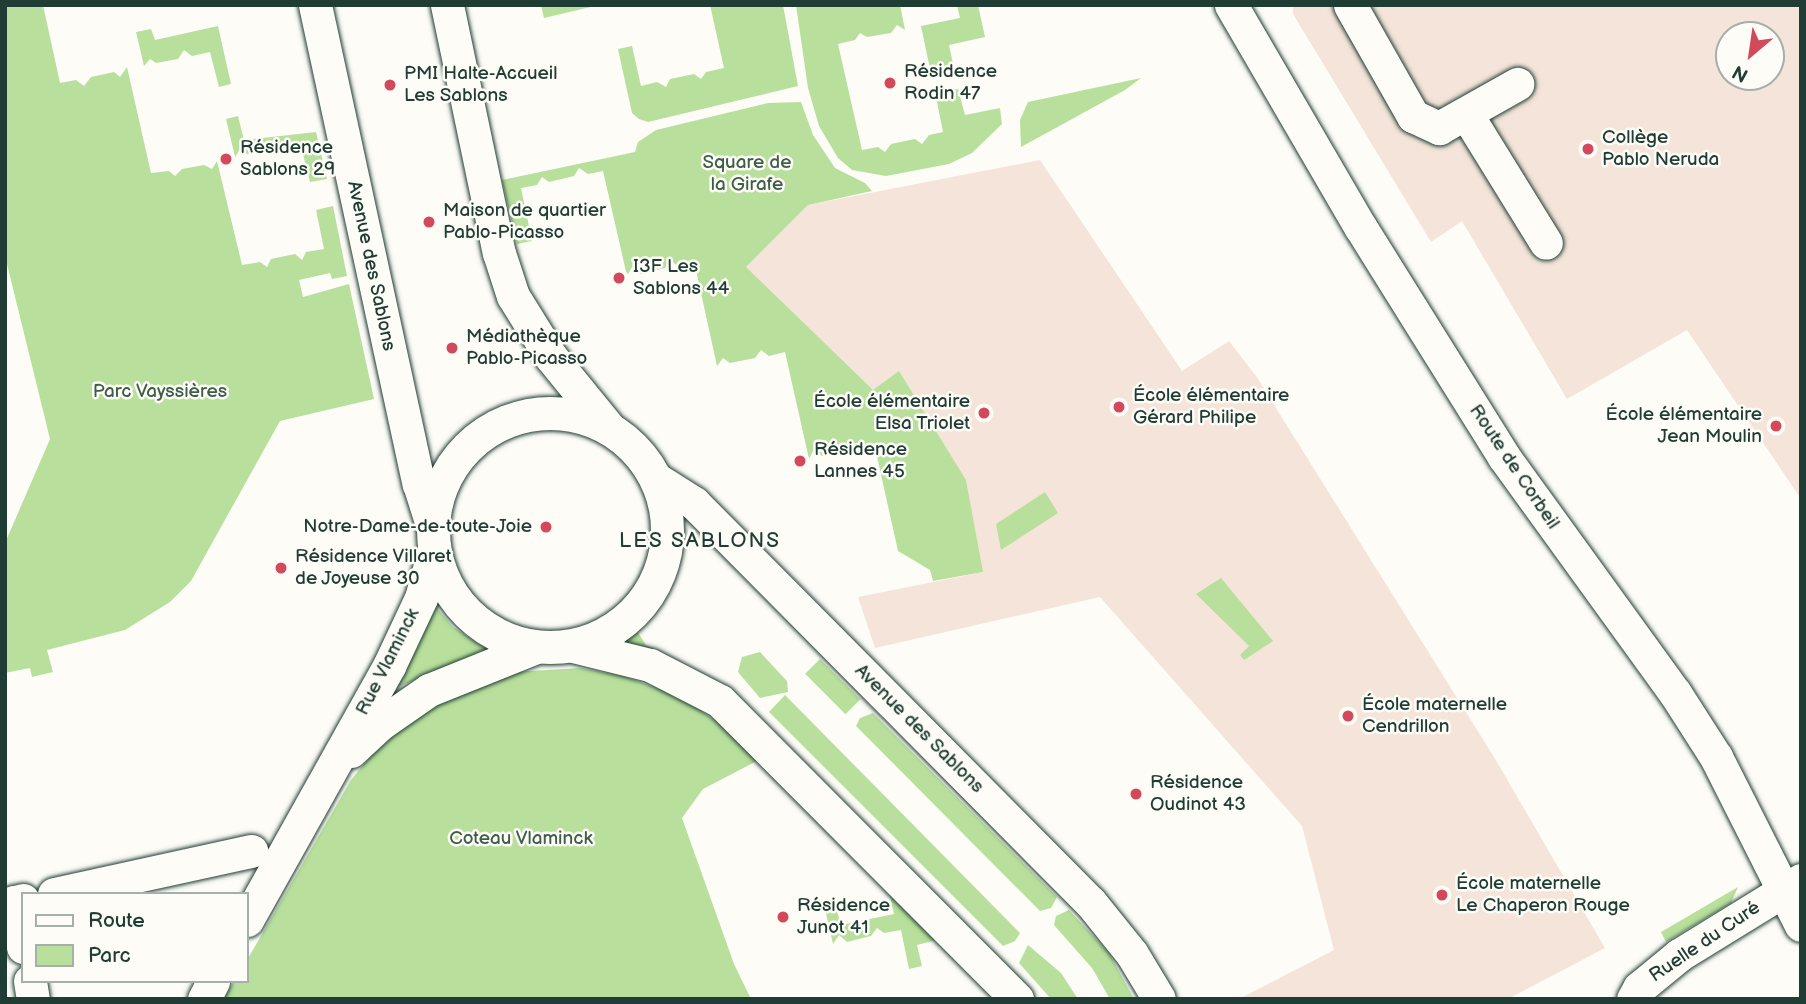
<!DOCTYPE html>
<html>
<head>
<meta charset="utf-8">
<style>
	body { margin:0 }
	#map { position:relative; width:1806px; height:1004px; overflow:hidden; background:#fdfcf7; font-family:"Balsamiq Sans",sans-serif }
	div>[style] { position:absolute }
	.built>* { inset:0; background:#f4e4d9 }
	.green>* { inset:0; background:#b8e09c; transform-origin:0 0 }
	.roads { filter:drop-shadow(0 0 2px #1f3d34) drop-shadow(0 0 2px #1f3d34) }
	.minor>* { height:33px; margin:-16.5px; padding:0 16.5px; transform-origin:16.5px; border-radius:16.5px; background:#fdfcf7 }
	.minor>.ring { margin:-16.5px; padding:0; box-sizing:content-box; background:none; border:33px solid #fdfcf7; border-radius:50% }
	.dots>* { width:19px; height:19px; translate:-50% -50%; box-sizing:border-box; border:4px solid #fdfcf7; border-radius:50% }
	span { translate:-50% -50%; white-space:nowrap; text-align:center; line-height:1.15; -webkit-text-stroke:5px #fdfcf7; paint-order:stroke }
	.poi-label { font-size:19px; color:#1f3d34 }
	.left { translate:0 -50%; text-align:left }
	.right { translate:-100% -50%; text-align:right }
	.park-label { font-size:19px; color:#3e5e49 }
	.street-label { font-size:19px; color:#1f3d34 }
	.neighbourhood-label { font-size:21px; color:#1f3d34; letter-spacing:2px }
	.frame { position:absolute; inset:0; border:7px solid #1f3d34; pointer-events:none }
	.legend { position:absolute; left:21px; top:892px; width:228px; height:91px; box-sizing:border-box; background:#fdfcf7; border:2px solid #a4b0a9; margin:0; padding:9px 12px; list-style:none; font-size:21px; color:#1f3d34 }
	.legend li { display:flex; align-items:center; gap:14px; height:35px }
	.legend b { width:35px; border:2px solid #a4b0a9 }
	.north { position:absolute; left:1715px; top:21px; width:70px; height:70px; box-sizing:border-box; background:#fdfcf7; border:2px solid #a4b0a9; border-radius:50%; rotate:209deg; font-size:19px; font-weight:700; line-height:28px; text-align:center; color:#1f3d34 }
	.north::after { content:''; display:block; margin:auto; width:24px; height:32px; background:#d1495b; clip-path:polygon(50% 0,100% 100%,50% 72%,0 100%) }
</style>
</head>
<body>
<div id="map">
	<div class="built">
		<i style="clip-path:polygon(evenodd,1293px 5px,1801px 5px,1801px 499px,1687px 330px,1567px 399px,1462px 221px,1431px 242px,1293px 14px,1293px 5px,1729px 35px,1771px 35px,1771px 77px,1729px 77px,1729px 35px)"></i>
		<i style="clip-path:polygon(1040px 160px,1182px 371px,1229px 341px,1256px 376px,1494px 757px,1605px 948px,1508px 999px,1239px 999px,1334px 950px,1302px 826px,1100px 597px,875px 648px,858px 597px,983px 572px,746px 267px,808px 205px)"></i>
	</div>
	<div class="green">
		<i style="clip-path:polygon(5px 5px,43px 5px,60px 83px,76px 80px,84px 86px,91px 77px,114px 72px,120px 77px,127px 67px,151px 173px,169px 171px,175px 176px,182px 169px,204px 165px,212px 169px,217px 161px,242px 265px,260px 262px,267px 267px,271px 259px,295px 254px,302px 260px,306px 252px,324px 249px,316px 210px,333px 206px,347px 276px,332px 279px,330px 273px,299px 280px,303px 297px,349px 284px,374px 399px,280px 421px,191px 581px,170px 602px,125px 630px,47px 650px,53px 672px,32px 677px,30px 668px,5px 673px,5px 543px,50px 439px,5px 256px)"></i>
		<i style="clip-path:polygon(541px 5px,599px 5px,544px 18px)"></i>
		<i style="clip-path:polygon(710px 5px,783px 5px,798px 86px,648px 122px,639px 119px,632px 113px,618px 49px,632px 46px,641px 86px,657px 82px,666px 87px,670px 79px,694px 74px,701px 79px,706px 72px,724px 68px)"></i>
		<i style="clip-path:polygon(796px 5px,900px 5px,905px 30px,897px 25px,891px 33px,867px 37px,860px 33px,855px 40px,838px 44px,862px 150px,878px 147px,885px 152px,891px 144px,915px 139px,922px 144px,929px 135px,943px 132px,935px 92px,958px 89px,965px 115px,1000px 108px,1002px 124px,972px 153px,949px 164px,886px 176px,852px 170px,838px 158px,819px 126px,808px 88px)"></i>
		<i style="clip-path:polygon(957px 5px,978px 5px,985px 37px,949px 45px,953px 64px,930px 69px,921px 26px,960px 18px)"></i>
		<i style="clip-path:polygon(218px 26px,231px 84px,219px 87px,210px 52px,192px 56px,184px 50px,178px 59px,156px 63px,150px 59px,144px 66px,136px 32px,151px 29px,155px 40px)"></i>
		<i style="clip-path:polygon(1141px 78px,1125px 90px,1021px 147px,1020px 120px,1028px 102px)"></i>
		<i style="clip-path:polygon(801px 102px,813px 135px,835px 168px,865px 183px,872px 191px,808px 205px,746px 267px,873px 390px,899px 371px,966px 480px,983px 572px,933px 581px,930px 570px,898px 551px,874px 443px,860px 447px,851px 441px,845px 450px,822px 456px,814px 449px,809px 459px,785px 352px,769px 356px,761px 350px,755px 358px,730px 363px,723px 358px,717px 366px,694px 261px,676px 265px,671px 260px,665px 268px,640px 274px,632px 267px,627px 276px,603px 171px,588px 174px,579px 168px,574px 176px,549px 182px,542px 177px,537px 185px,521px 188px,532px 241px,517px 244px,502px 180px,635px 152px,638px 142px,656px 130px,768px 103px)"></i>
		<i style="clip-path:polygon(238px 116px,244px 140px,316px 132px,327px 179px,310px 182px,300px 142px,283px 147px,276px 141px,271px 149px,247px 154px,240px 149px,235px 157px,226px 119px)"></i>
		<i style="clip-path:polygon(1045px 492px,1058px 513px,1001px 550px,996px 524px)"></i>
		<i style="clip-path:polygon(1221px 578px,1273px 641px,1244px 660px,1240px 655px,1249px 646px,1196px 594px)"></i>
		<i style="clip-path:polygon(432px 602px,453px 627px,488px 650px,395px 688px)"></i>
		<i style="clip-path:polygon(633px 625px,646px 645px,655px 649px,598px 642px)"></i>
		<i style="clip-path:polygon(760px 652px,787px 681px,788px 692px,760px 698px,738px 672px,742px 657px)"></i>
		<i style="left:820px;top:659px;width:57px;height:21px;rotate:45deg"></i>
		<i style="clip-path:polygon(580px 668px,623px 676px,679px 696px,716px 721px,757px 761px,703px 789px,682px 818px,734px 964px,751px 999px,224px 999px,234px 981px,247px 981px,247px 960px,351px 780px,381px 743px,424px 708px,514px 672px)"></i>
		<i style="clip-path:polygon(785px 695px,1020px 933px,1015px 941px,1003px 946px,769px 712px)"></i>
		<i style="clip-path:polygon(873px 713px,1057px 897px,1051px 908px,1040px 911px,856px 726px,860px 718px)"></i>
		<i style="clip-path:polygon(1738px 887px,1731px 903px,1666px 942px,1661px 932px)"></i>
		<i style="clip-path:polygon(889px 892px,937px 940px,917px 945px,922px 966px,909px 969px,901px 930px,884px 933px,877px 928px,871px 936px,847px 942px,839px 935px,833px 944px,824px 905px,835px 904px,841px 925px,894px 914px)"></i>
		<i style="clip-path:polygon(1069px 910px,1109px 953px,1134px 999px,1110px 999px,1092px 968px,1054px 925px,1056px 916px)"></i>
		<i style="clip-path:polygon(1028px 945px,1061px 973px,1078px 999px,1051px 999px,1019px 963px)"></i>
	</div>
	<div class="roads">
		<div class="minor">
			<i style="left:315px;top:5px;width:490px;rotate:77.8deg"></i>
			<i style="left:419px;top:484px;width:43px;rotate:72.4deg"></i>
			<i style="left:447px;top:5px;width:253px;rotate:78.2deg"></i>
			<i style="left:499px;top:253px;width:45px;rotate:72deg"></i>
			<i style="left:513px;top:296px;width:72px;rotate:58.1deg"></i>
			<i style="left:551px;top:357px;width:90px;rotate:50.8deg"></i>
			<i style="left:1231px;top:5px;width:258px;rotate:59.8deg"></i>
			<i style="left:1361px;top:228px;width:270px;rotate:58deg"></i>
			<i style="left:1504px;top:457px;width:291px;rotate:54.1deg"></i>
			<i style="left:1675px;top:693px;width:76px;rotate:57.4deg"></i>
			<i style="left:1716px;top:757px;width:188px;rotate:63.2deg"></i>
			<i style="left:1350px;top:5px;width:128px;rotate:60.4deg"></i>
			<i style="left:1413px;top:116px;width:29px;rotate:25deg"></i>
			<i style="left:1439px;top:128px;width:90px;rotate:-29.4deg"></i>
			<i style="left:1467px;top:115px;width:150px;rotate:58.3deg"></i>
			<i class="ring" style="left:433px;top:413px;width:201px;height:201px"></i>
			<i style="left:656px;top:479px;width:45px;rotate:32.3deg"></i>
			<i style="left:694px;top:503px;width:564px;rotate:45.22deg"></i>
			<i style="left:1091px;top:903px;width:65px;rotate:51.2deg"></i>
			<i style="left:1132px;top:954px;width:52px;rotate:59deg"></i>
			<i style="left:573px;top:646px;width:79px;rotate:13.9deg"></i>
			<i style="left:650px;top:665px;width:79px;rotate:27.2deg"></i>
			<i style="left:720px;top:701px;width:421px;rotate:45.1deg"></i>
			<i style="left:351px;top:751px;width:40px;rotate:-43deg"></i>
			<i style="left:380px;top:724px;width:60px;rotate:-34.8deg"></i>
			<i style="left:429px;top:690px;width:115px;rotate:-21.9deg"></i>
			<i style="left:54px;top:894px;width:202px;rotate:-12.3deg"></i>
			<i style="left:23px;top:900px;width:9px;rotate:167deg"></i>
			<i style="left:14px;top:902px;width:46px;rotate:78.7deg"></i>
			<i style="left:247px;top:920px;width:291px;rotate:-60.8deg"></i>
			<i style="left:389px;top:666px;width:75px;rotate:-64.8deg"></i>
			<i style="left:421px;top:598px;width:50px;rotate:-74.8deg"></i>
			<i style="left:30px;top:981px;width:18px;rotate:81deg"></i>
			<i style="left:204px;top:999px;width:20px;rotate:-63deg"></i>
			<i style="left:1633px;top:999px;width:13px;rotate:-61deg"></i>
			<i style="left:1639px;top:988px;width:52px;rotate:-39.5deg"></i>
			<i style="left:1679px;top:955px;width:143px;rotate:-31.6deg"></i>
		</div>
	</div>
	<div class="dots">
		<i style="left:890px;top:83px;background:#d1495b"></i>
		<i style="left:390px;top:85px;background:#d1495b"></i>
		<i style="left:1588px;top:149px;background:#d1495b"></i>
		<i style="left:226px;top:159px;background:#d1495b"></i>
		<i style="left:429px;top:222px;background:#d1495b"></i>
		<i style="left:619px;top:278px;background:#d1495b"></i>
		<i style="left:452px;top:348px;background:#d1495b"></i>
		<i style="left:1119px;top:407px;background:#d1495b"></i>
		<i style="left:984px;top:413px;background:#d1495b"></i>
		<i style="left:1776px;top:426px;background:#d1495b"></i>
		<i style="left:800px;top:461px;background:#d1495b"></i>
		<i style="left:546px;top:527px;background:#d1495b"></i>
		<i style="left:281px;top:568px;background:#d1495b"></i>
		<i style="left:1348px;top:716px;background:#d1495b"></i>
		<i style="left:1136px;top:794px;background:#d1495b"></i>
		<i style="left:1442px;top:895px;background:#d1495b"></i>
		<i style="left:783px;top:917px;background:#d1495b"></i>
	</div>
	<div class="poi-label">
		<span class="left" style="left:904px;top:83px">Résidence<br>Rodin 47</span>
		<span class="left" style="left:404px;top:85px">PMI Halte-Accueil<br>Les Sablons</span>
		<span class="left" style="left:1602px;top:149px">Collège<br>Pablo Neruda</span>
		<span class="left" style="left:240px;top:159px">Résidence<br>Sablons 29</span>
		<span class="left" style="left:443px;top:222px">Maison de quartier<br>Pablo-Picasso</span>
		<span class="left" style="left:633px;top:278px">I3F Les<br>Sablons 44</span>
		<span class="left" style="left:466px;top:348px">Médiathèque<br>Pablo-Picasso</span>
		<span class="left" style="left:1133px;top:407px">École élémentaire<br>Gérard Philipe</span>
		<span class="right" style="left:970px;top:413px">École élémentaire<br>Elsa Triolet</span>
		<span class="right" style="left:1762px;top:426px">École élémentaire<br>Jean Moulin</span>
		<span class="left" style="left:814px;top:461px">Résidence<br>Lannes 45</span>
		<span class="right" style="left:532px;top:527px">Notre-Dame-de-toute-Joie</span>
		<span class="left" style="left:295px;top:568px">Résidence Villaret<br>de Joyeuse 30</span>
		<span class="left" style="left:1362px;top:716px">École maternelle<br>Cendrillon</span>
		<span class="left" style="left:1150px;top:794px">Résidence<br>Oudinot 43</span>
		<span class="left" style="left:1456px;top:895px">École maternelle<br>Le Chaperon Rouge</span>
		<span class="left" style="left:797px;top:917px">Résidence<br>Junot 41</span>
	</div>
	<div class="park-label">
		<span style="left:747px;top:174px">Square de<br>la Girafe</span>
		<span style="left:160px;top:392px">Parc Vayssières</span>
		<span style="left:521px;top:839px">Coteau Vlaminck</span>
	</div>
	<div class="street-label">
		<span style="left:371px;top:266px;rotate:78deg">Avenue des Sablons</span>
		<span style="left:1514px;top:467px;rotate:56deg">Route de Corbeil</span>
		<span style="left:388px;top:662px;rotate:-63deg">Rue Vlaminck</span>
		<span style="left:919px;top:729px;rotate:45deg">Avenue des Sablons</span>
		<span style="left:1705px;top:942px;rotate:-34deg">Ruelle du Curé</span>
	</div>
	<div class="neighbourhood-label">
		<span style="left:700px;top:541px">LES SABLONS</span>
	</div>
	<div class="frame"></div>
	<ul class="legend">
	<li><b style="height:9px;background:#fdfcf7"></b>Route</li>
	<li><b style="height:19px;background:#b8e09c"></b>Parc</li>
	</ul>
	<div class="north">N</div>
</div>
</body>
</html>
